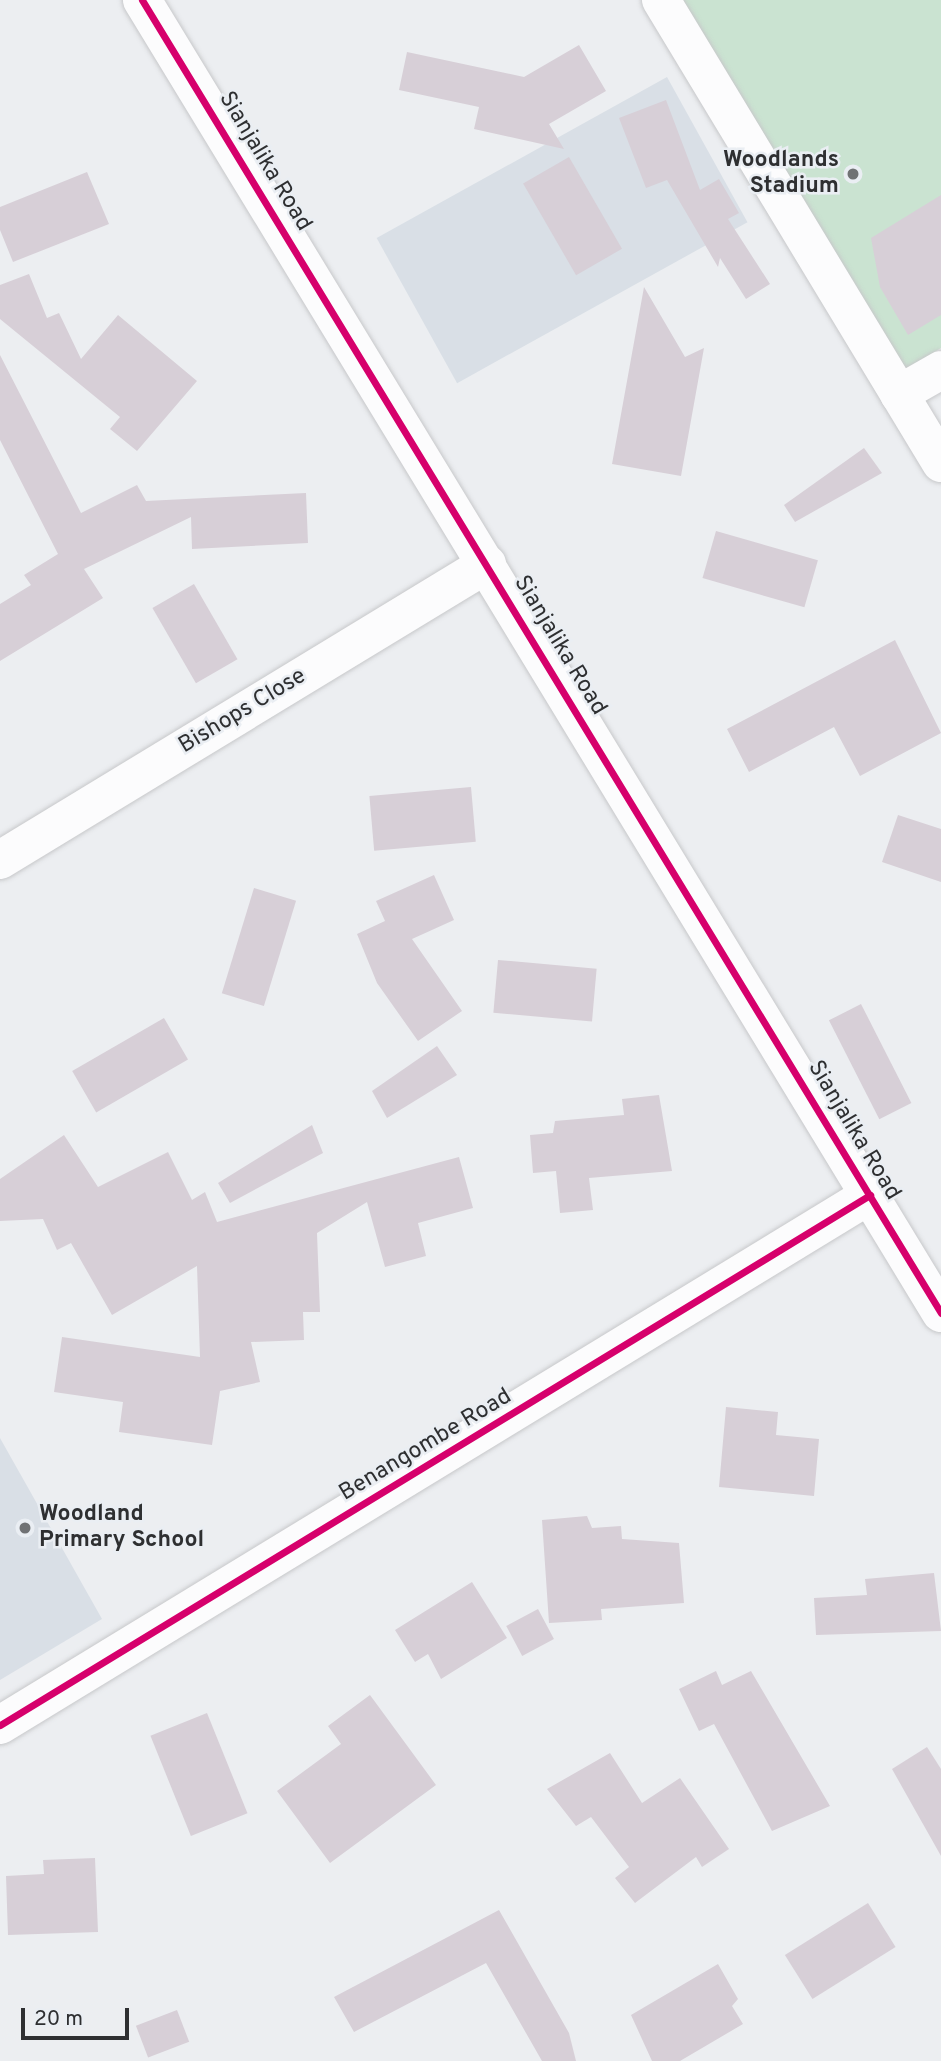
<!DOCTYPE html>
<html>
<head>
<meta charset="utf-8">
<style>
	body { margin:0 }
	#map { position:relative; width:941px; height:2061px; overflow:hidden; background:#eceef1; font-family:Overpass,sans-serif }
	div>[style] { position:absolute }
	.built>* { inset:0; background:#d9dfe6; transform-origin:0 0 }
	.green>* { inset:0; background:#cae3d1 }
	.building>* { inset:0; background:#d7cfd7; transform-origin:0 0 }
	.roads { filter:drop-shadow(0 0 2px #c7c8ca) drop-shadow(0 0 2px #c7c8ca) }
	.minor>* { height:38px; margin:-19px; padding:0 19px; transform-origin:19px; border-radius:19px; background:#fcfcfd }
	.cycleway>* { height:7px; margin:-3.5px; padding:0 3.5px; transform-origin:3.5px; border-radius:3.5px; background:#d6006c }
	.dots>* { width:19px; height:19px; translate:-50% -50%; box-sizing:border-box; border:4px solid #eaeef3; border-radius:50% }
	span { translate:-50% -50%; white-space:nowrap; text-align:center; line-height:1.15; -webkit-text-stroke:5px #eaeef3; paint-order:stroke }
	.poi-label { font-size:23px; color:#2e2f31; font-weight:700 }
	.right { translate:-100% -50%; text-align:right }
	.left { translate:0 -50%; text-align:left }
	.street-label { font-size:23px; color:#2e2f31 }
	.scale { position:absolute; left:21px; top:2008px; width:108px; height:32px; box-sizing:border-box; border:4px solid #2e2f31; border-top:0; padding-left:9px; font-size:21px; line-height:24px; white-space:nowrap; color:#2e2f31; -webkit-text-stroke:5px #eaeef3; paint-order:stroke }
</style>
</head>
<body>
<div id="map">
	<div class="built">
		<i style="left:667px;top:77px;width:166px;height:332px;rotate:61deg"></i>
		<i style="clip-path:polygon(0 1438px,102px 1619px,0 1680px)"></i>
	</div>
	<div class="green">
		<i style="clip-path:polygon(660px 0,941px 0,941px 348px,888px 381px)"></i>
	</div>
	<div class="building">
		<i style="clip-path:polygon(579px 45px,606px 91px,549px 124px,564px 149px,474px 129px,479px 107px,399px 90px,407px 52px,524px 77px)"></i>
		<i style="clip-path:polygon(666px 100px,700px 190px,719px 179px,739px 213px,728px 219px,770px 284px,746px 299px,720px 258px,718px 267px,667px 180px,646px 188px,619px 118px)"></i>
		<i style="left:569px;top:157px;width:106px;height:53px;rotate:60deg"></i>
		<i style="clip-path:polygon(87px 172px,109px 224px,13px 262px,0 230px,0 207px)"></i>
		<i style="clip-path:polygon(941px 195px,941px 315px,908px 335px,880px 287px,871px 238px)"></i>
		<i style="clip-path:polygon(29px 274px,47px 318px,59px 313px,81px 359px,118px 315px,197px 381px,137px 451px,110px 429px,120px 417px,0 319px,0 285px)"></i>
		<i style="clip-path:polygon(644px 287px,685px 357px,704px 348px,681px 476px,612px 464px)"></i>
		<i style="clip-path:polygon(0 355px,81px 513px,137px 485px,146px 501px,306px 493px,308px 543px,192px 549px,191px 517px,84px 569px,103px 598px,0 661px,0 604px,31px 585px,24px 575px,58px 554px,0 440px)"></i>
		<i style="clip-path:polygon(864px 448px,882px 473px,795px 522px,784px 505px)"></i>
		<i style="left:716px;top:531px;width:106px;height:49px;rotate:16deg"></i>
		<i style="left:194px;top:584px;width:87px;height:48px;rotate:60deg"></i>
		<i style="clip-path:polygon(895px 640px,941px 733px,860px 776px,834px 727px,749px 772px,727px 729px)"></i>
		<i style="left:471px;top:787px;width:55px;height:102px;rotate:85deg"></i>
		<i style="clip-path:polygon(898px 815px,941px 829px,941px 882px,882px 862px)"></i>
		<i style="clip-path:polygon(434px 875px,454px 920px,412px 939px,462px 1011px,418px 1041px,377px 983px,357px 934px,385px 921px,376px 901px)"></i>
		<i style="left:254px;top:888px;width:44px;height:110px;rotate:17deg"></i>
		<i style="left:498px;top:960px;width:99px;height:53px;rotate:5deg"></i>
		<i style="left:861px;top:1004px;width:111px;height:36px;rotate:63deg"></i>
		<i style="left:164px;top:1018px;width:48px;height:106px;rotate:60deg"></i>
		<i style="clip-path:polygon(437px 1046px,457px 1075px,387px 1118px,372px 1091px)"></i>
		<i style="clip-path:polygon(659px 1095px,672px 1171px,589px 1178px,593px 1210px,560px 1213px,556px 1171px,533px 1173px,530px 1135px,553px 1133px,555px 1121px,624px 1115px,622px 1099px)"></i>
		<i style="clip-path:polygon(312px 1125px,323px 1153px,230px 1203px,218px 1183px)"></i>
		<i style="clip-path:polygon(64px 1135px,98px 1187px,168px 1152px,192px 1200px,205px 1192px,217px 1222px,459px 1157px,473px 1208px,418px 1223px,426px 1256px,385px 1267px,367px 1202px,317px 1233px,320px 1312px,303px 1312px,304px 1340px,251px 1342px,260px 1382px,220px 1391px,212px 1445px,119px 1432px,123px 1402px,54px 1392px,62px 1337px,200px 1357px,197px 1266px,112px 1315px,71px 1243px,57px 1250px,43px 1219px,0 1221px,0 1179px)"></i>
		<i style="clip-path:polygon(726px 1407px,778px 1412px,776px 1435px,819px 1439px,814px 1496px,719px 1487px)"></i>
		<i style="clip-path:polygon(587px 1516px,592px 1528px,621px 1526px,622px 1539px,679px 1543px,684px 1603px,601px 1609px,602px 1620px,549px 1623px,542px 1520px)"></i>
		<i style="clip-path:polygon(934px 1573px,941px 1631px,816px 1635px,814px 1598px,867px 1595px,865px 1579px)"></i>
		<i style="clip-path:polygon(472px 1582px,507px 1638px,441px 1679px,428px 1654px,415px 1662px,395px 1630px)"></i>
		<i style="left:538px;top:1609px;width:34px;height:36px;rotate:62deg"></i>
		<i style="clip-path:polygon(716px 1671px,722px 1685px,751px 1671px,830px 1806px,772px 1831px,714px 1724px,699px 1731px,679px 1689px)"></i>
		<i style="clip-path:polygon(370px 1695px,436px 1785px,330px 1863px,277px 1791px,341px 1744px,328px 1726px)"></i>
		<i style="left:207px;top:1713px;width:108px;height:61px;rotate:68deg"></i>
		<i style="clip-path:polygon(927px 1747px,941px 1769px,941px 1856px,892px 1769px)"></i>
		<i style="clip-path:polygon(610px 1753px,642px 1803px,680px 1778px,729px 1849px,702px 1867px,696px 1857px,635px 1903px,615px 1878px,629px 1867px,591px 1817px,576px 1826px,547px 1789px)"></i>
		<i style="clip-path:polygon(95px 1858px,98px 1932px,8px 1935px,6px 1876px,44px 1874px,43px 1860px)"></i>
		<i style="left:868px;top:1903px;width:52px;height:98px;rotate:58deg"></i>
		<i style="clip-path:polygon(499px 1910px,569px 2033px,576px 2061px,542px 2061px,486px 1963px,354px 2032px,334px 1997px)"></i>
		<i style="clip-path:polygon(718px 1964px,738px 1999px,732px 2006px,743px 2024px,680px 2061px,652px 2061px,631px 2015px)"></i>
		<i style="left:177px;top:2010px;width:34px;height:44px;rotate:69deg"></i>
	</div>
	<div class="roads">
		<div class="minor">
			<i style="left:142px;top:0;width:1537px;rotate:58.68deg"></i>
			<i style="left:661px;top:0;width:541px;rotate:58.84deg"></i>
			<i style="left:899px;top:394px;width:48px;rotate:-29.7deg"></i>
			<i style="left:0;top:860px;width:570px;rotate:-31.29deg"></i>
			<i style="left:0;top:1725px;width:1019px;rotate:-31.35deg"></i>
		</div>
	</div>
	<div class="cycleway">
		<i style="left:142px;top:0;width:1537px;rotate:58.68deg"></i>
		<i style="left:0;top:1725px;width:1019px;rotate:-31.35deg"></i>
	</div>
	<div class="dots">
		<i style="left:853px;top:174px;background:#707274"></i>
		<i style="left:25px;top:1528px;background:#707274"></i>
	</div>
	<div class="poi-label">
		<span class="right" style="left:839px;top:174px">Woodlands<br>Stadium</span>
		<span class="left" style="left:39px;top:1528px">Woodland<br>Primary School</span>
	</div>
	<div class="street-label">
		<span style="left:264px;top:162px;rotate:59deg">Sianjalika Road</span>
		<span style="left:559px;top:646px;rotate:59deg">Sianjalika Road</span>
		<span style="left:243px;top:712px;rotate:-31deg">Bishops Close</span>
		<span style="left:853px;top:1131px;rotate:59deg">Sianjalika Road</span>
		<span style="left:426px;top:1446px;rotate:-31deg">Benangombe Road</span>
	</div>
	<div class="scale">20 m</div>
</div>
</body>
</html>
